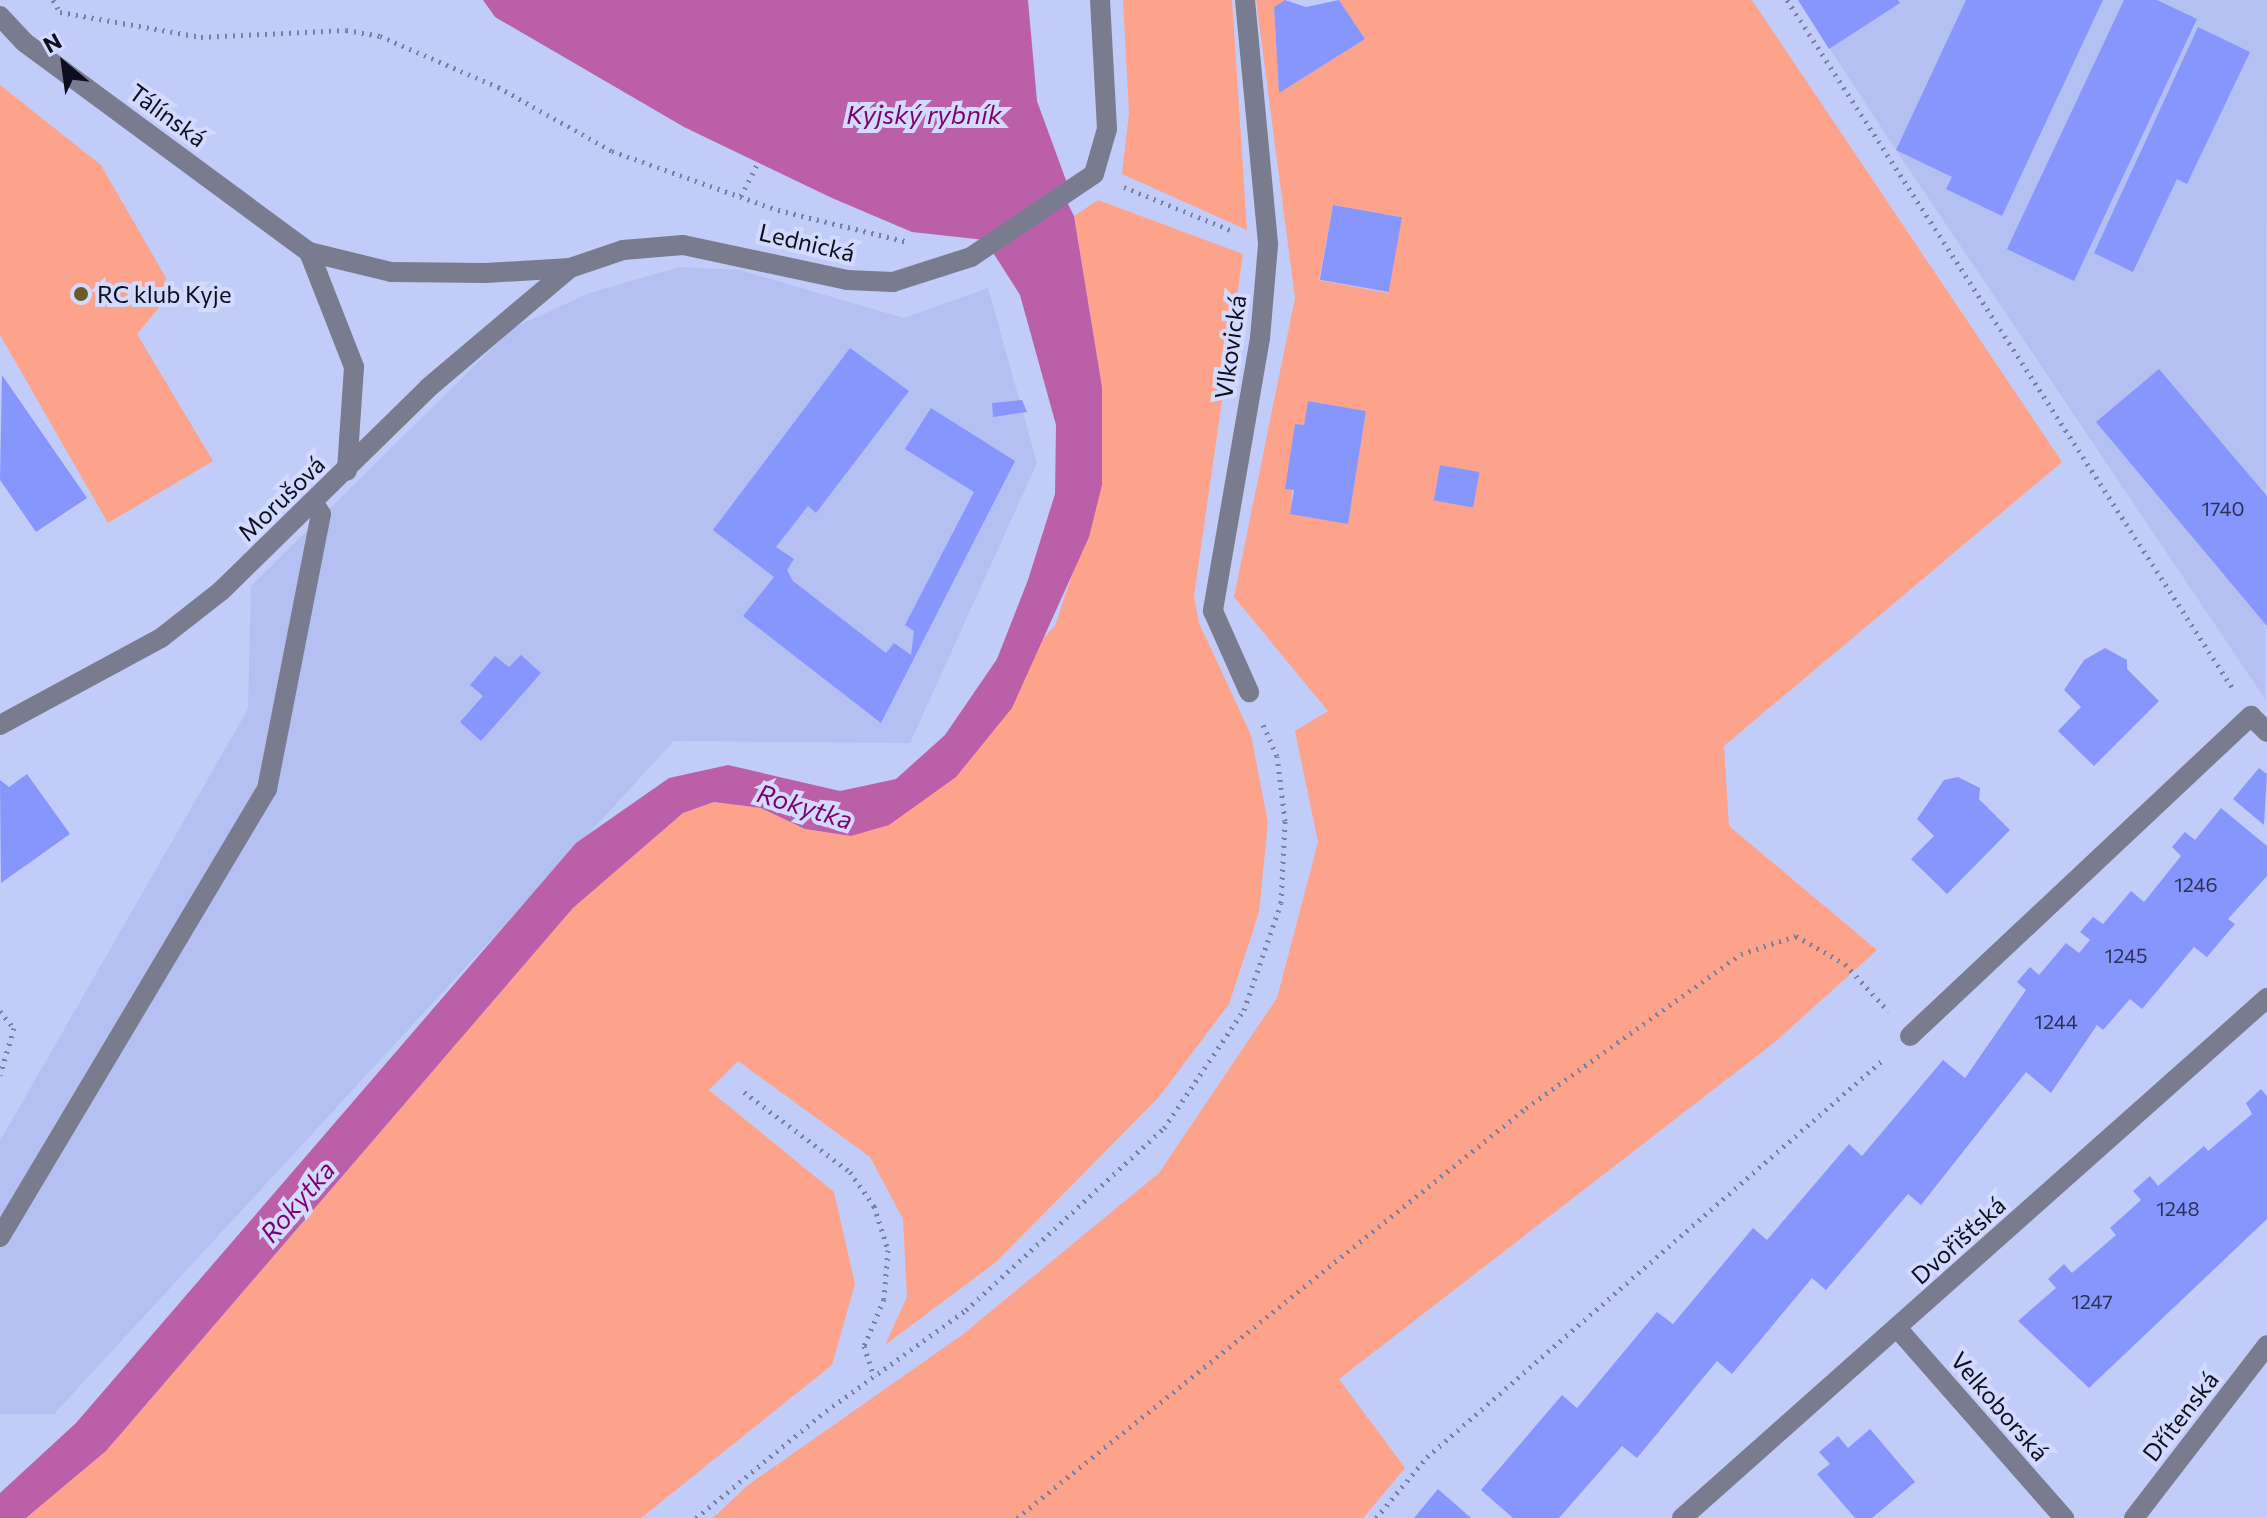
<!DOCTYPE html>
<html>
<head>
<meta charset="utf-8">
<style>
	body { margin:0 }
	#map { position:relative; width:2267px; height:1518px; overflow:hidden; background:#c2ccf9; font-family:Commissioner,sans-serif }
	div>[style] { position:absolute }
	.built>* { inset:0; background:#b4bff2 }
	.green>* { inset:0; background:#fda38b }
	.water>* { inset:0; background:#bc5fa9 }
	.building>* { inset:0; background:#8796fd; transform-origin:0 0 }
	.path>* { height:5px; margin-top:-2.5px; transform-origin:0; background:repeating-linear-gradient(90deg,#7980a1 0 2px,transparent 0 8px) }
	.lane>* { height:20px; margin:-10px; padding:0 10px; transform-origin:10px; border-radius:10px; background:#787c8e }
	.street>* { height:20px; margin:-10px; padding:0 10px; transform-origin:10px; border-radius:10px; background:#787c8e }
	.dots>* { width:22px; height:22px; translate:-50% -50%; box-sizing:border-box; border:4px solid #d2dafe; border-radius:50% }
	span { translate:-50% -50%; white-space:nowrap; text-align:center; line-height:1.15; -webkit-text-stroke:8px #d2dafe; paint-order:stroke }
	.number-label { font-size:20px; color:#2c3156 }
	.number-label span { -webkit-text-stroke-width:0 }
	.street-label { font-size:24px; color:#0d0f1e }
	.poi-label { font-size:24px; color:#0d0f1e }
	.left { translate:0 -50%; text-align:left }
	.water-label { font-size:26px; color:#7e006d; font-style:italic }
	.north { position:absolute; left:24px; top:24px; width:80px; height:80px; -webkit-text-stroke:6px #d2dafe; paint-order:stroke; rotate:331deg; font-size:22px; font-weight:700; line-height:32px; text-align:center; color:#0d0f1e }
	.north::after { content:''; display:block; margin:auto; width:28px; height:36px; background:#0d0f1e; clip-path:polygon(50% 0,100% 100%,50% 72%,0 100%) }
</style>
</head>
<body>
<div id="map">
	<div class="built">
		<i style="clip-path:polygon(1798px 0,2267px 0,2265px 699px,1896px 150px)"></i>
		<i style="clip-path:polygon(680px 267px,739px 270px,904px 318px,988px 288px,1037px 463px,910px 743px,674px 741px,54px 1414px,0 1414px,0 1141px,248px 709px,251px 586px,513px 328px,590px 293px)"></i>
	</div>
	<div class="green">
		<i style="clip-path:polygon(1123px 0,1232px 0,1247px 230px,1122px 174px,1129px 113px)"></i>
		<i style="clip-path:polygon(evenodd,1256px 0,1285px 0,1274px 8px,1279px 93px,1365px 39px,1339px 0,1752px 0,2062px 462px,1724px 746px,1729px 826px,1877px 950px,1775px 1042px,1339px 1379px,1405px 1468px,1363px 1518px,713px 1518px,748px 1485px,962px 1335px,1159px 1173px,1277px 998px,1318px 842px,1295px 731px,1328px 711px,1234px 597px,1295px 298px,1256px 0,1333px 205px,1401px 217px,1388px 293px,1319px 280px,1333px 205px,1256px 0,1308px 401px,1366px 411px,1348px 523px,1291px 514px,1295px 424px,1304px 425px,1308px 401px,1256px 0,1440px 465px,1479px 472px,1473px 507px,1434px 500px,1440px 465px)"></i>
		<i style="clip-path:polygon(0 85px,101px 165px,166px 278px,158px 309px,137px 334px,213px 461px,108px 523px,0 335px)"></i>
		<i style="clip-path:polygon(1098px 200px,1243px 254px,1194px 596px,1199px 623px,1251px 735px,1268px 823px,1259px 912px,1229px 1004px,1159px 1097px,996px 1262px,885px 1345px,907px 1297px,903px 1219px,870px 1157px,738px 1061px,709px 1090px,834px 1192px,855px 1284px,832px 1365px,641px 1518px,26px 1518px,106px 1451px,573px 908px,683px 813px,714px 802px,761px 808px,805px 829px,851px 836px,1055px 626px,1102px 485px,1102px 387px,1074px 216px)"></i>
	</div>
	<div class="water">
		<i style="clip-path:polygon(483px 0,1028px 0,1037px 101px,1067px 183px,1061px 190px,1074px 216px,1102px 387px,1102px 485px,1089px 537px,1012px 708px,956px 777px,889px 825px,851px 836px,805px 829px,761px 808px,714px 802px,683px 813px,573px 908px,106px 1451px,26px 1518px,0 1518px,0 1493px,76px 1423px,576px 843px,669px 778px,728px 765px,840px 791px,896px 779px,945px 735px,997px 659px,1028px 580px,1055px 494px,1056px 425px,1020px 295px,985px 240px,912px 232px,832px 198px,684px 127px,495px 17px)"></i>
	</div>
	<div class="building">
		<i style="clip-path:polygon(1285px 0,1306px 7px,1339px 0,1365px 39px,1279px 93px,1274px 7px)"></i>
		<i style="clip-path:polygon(1798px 0,1898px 0,1900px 3px,1829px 49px)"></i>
		<i style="clip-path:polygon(1966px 0,2103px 0,2002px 216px,1946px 189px,1952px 177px,1896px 150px)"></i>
		<i style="clip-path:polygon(2124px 0,2157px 0,2197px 19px,2074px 281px,2007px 249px)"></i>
		<i style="clip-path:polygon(2198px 27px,2250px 52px,2187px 184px,2177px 179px,2133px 272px,2094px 253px)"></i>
		<i style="left:1333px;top:205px;width:70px;height:76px;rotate:10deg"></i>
		<i style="clip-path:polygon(850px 348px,909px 391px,816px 513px,808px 506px,776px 547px,794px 559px,787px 570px,793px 581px,886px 653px,894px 643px,911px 655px,914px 631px,905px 625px,974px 492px,905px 449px,931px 408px,1015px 461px,881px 723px,743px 616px,774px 577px,713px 530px)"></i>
		<i style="clip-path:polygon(2159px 369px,2267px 496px,2267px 626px,2096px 422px)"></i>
		<i style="clip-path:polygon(2px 375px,87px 498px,36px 532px,0 480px)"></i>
		<i style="clip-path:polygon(1022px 400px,1027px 412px,993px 417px,992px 403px)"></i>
		<i style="clip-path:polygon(1308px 401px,1366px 411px,1348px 524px,1290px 514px,1294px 490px,1285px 489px,1295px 424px,1304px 425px)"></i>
		<i style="left:1440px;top:465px;width:40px;height:36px;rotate:10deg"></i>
		<i style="clip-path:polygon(2105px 648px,2127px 660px,2127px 669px,2159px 701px,2094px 766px,2058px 731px,2081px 707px,2064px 690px,2084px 660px)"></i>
		<i style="clip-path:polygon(521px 655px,541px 673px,481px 741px,460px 722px,483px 696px,470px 685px,495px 656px,509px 667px)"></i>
		<i style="clip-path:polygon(2259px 768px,2267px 774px,2264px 825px,2233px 799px)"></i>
		<i style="clip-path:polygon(27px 774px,70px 834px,1px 883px,0 780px,9px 787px)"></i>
		<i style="clip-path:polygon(1958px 777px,1980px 788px,1979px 799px,2010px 830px,1947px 894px,1911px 859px,1934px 836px,1917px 819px,1944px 780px)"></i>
		<i style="clip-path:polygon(2221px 808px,2267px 846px,2267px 876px,2228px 919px,2235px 924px,2207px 957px,2194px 947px,2142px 1009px,2130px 999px,2103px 1030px,2097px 1025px,2051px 1093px,2026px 1072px,1921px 1205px,1908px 1194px,1826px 1290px,1812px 1278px,1732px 1374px,1717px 1361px,1637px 1458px,1622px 1446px,1559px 1518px,1513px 1518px,1481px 1490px,1562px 1395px,1577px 1408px,1657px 1312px,1673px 1324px,1753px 1228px,1767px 1240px,1849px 1144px,1862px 1156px,1943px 1060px,1965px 1078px,2026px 990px,2017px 982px,2030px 967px,2039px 975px,2066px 943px,2079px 953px,2090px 940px,2080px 932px,2093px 917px,2103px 924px,2131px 891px,2144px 902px,2181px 856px,2172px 847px,2185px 832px,2195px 840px)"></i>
		<i style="clip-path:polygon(2261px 1089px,2267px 1096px,2267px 1219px,2089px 1388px,2018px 1321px,2056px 1288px,2048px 1279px,2064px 1264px,2072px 1273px,2116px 1235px,2110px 1228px,2141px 1200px,2133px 1191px,2150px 1176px,2158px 1186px,2204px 1146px,2208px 1151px,2252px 1114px,2246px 1103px)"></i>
		<i style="clip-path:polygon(1870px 1429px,1915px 1482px,1872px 1518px,1855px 1518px,1817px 1474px,1830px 1464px,1819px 1452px,1838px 1436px,1848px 1448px)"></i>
		<i style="clip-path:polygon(1438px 1489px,1471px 1518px,1414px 1518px)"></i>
	</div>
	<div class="path">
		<i style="left:53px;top:0;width:14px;rotate:60deg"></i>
		<i style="left:60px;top:12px;width:143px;rotate:10.1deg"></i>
		<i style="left:201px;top:37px;width:145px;rotate:-2.8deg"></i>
		<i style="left:346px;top:30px;width:35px;rotate:10deg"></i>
		<i style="left:380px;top:36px;width:129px;rotate:23.4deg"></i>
		<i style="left:498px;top:87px;width:131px;rotate:29.3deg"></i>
		<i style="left:612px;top:151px;width:176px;rotate:19.6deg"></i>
		<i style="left:778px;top:210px;width:134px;rotate:13.8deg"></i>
		<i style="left:1787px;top:0;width:821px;rotate:57.08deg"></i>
		<i style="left:1124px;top:187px;width:118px;rotate:22deg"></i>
		<i style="left:741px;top:196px;width:38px;rotate:-63deg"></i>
		<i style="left:0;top:1011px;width:22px;rotate:51deg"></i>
		<i style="left:14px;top:1028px;width:49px;rotate:106.6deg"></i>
		<i style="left:744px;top:1092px;width:133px;rotate:37deg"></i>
		<i style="left:850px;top:1172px;width:42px;rotate:54.8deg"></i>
		<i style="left:874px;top:1206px;width:46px;rotate:72.3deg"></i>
		<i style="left:888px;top:1250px;width:49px;rotate:94.7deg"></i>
		<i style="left:884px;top:1299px;width:51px;rotate:113.1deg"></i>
		<i style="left:864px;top:1346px;width:32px;rotate:72deg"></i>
		<i style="left:696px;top:1518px;width:168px;rotate:-39.5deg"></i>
		<i style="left:826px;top:1411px;width:173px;rotate:-35.8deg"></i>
		<i style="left:966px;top:1310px;width:269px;rotate:-42.6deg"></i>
		<i style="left:1164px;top:1128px;width:143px;rotate:-55.9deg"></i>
		<i style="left:1244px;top:1010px;width:113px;rotate:-70.9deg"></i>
		<i style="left:1281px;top:903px;width:82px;rotate:-87.2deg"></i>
		<i style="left:1285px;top:821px;width:65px;rotate:-97deg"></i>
		<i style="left:1277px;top:756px;width:37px;rotate:-114deg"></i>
		<i style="left:1017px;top:1518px;width:654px;rotate:-38.85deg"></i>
		<i style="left:1526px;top:1108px;width:264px;rotate:-35.6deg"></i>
		<i style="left:1741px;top:954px;width:58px;rotate:-18.1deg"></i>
		<i style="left:1796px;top:936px;width:56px;rotate:29.7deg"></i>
		<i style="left:1845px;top:964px;width:64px;rotate:47.5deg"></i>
		<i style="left:1376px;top:1518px;width:80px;rotate:-50.1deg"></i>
		<i style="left:1427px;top:1457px;width:607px;rotate:-41.06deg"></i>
	</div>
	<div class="lane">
		<i style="left:309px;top:252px;width:123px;rotate:68.6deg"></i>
		<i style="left:354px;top:367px;width:104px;rotate:93.9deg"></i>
		<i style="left:0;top:1237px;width:522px;rotate:-59.21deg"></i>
		<i style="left:267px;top:789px;width:280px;rotate:-78.9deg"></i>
		<i style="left:321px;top:514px;width:11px;rotate:-124deg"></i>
	</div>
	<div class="street">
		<i style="left:1245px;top:0;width:246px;rotate:84.6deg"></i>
		<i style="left:1268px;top:245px;width:93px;rotate:94.9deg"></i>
		<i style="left:1260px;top:338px;width:277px;rotate:99.8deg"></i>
		<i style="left:1213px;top:611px;width:89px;rotate:66deg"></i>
		<i style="left:0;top:16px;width:35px;rotate:47deg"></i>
		<i style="left:24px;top:42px;width:354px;rotate:36.4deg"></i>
		<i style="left:309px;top:252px;width:84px;rotate:13.7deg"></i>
		<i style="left:391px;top:272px;width:95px;rotate:0.6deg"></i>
		<i style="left:486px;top:273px;width:84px;rotate:-3.4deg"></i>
		<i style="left:570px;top:268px;width:56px;rotate:-18.8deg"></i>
		<i style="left:623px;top:250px;width:60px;rotate:-4.8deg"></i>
		<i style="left:683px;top:245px;width:168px;rotate:12deg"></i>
		<i style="left:847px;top:280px;width:46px;rotate:2.5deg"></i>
		<i style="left:893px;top:282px;width:82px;rotate:-17.8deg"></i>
		<i style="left:971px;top:257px;width:148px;rotate:-34deg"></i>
		<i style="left:1094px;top:174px;width:47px;rotate:-73.9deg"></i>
		<i style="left:1107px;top:129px;width:129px;rotate:-93.1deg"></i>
		<i style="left:0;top:725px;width:183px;rotate:-28.4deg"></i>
		<i style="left:161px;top:638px;width:76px;rotate:-38.1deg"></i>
		<i style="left:221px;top:591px;width:290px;rotate:-44.4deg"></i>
		<i style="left:428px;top:388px;width:186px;rotate:-40.2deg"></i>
		<i style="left:1910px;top:1036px;width:468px;rotate:-43.2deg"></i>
		<i style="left:2251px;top:716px;width:23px;rotate:45deg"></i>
		<i style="left:1898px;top:1329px;width:252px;rotate:48.7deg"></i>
		<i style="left:1682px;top:1518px;width:783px;rotate:-41.63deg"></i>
		<i style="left:2134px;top:1518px;width:218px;rotate:-52.4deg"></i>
	</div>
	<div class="dots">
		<i style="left:81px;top:294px;background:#695c29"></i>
	</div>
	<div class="number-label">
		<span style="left:2223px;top:508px">1740</span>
		<span style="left:2196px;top:884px">1246</span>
		<span style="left:2126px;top:955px">1245</span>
		<span style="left:2056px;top:1021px">1244</span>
		<span style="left:2178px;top:1208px">1248</span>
		<span style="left:2092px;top:1301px">1247</span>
	</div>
	<div class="street-label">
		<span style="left:168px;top:115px;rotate:36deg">Tálínská</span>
		<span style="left:807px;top:242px;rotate:13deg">Lednická</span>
		<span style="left:1230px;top:347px;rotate:-82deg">Vlkovická</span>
		<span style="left:281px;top:498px;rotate:-44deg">Morušová</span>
		<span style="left:1958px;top:1240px;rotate:-42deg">Dvořišťská</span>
		<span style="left:2000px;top:1406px;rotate:49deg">Velkoborská</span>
		<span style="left:2180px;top:1416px;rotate:-52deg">Dřítenská</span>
	</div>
	<div class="poi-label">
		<span class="left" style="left:97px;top:294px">RC klub Kyje</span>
	</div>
	<div class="water-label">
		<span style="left:924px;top:114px">Kyjský rybník</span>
		<span style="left:805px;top:806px;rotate:17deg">Rokytka</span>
		<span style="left:297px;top:1201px;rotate:-49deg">Rokytka</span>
	</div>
	<div class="north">N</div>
</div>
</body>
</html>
